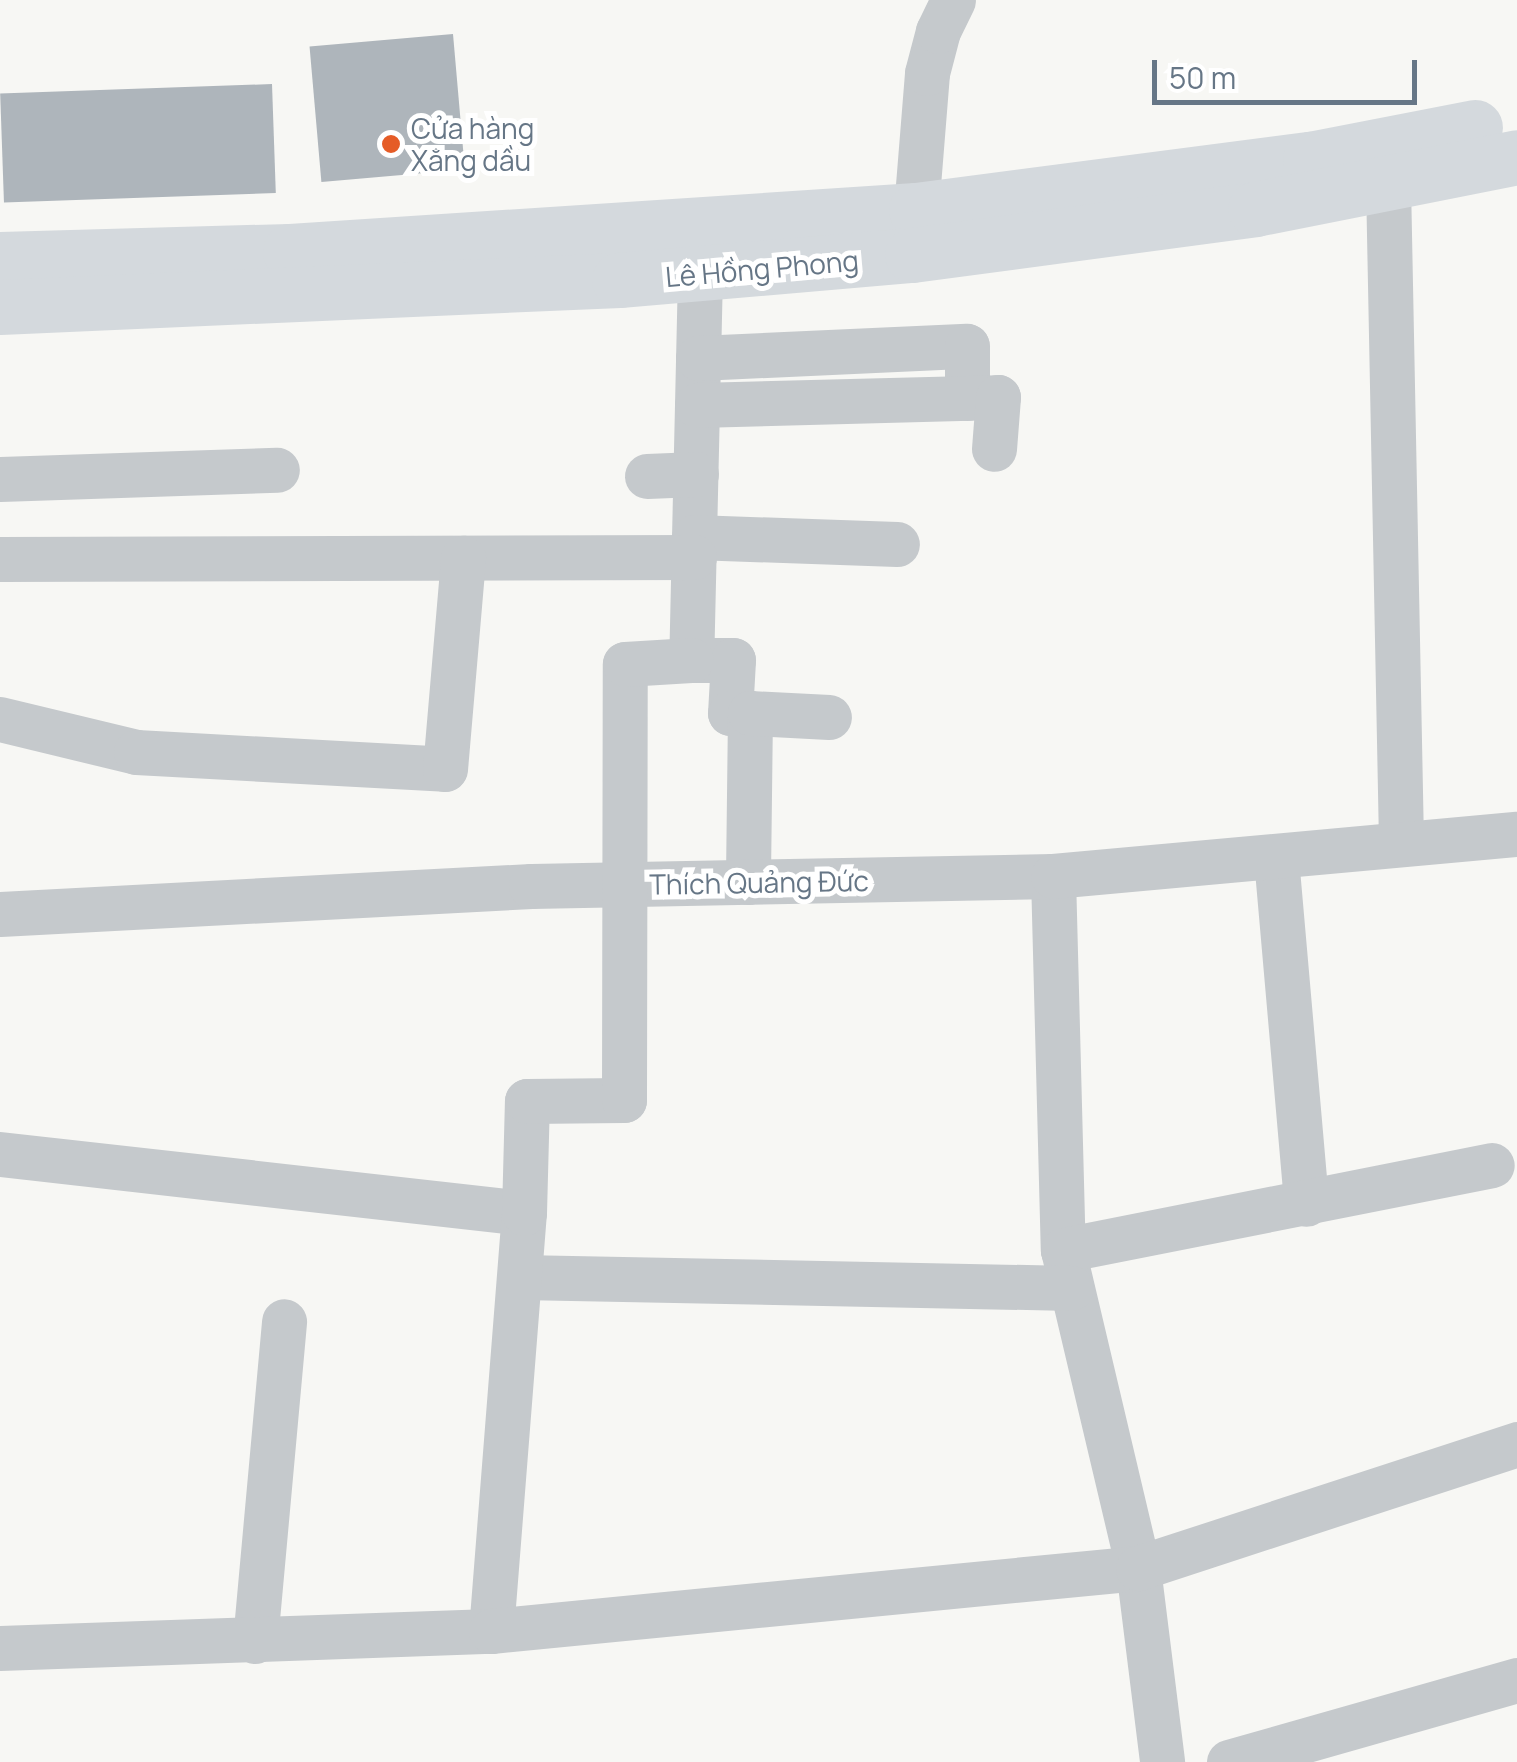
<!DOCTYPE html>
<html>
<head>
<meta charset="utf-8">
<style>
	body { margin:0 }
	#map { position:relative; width:1517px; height:1762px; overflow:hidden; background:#f7f7f4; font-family:Manrope,sans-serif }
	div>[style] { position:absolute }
	.building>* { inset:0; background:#aeb5bb; transform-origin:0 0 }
	.minor>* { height:45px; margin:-22.5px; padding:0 22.5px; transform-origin:22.5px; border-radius:22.5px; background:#c5c9cc }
	.major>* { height:55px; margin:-27.5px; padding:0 27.5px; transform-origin:27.5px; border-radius:27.5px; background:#d4d9dd }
	.dots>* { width:28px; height:28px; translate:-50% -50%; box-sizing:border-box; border:5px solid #fff; border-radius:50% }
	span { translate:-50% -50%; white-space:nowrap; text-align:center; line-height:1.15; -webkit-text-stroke:10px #fff; paint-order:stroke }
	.poi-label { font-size:28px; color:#667686 }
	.left { translate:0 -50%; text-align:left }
	.street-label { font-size:28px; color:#667686 }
	.scale { position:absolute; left:1152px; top:60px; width:265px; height:45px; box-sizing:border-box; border:5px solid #667686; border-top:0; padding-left:12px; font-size:30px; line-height:35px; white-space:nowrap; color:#667686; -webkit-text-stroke:8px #fff; paint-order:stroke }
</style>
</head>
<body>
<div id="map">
	<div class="building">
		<i style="left:453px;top:34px;width:136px;height:144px;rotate:85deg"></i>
		<i style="left:272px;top:84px;width:109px;height:272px;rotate:88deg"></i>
	</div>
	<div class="minor">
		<i style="left:1388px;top:183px;width:661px;rotate:88.87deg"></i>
		<i style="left:916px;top:210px;width:137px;rotate:-85.4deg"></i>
		<i style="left:927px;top:73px;width:43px;rotate:-75.3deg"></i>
		<i style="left:938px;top:31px;width:34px;rotate:-64deg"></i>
		<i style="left:700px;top:273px;width:387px;rotate:91.3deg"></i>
		<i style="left:691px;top:660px;width:42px"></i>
		<i style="left:733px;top:660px;width:53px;rotate:93.2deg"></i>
		<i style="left:730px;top:713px;width:20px"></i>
		<i style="left:750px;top:713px;width:169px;rotate:90.7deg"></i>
		<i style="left:698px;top:358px;width:269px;rotate:-2.6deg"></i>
		<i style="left:967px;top:346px;width:52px;rotate:90deg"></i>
		<i style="left:697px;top:405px;width:301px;rotate:-1.5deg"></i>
		<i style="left:998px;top:397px;width:52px;rotate:94.4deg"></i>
		<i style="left:647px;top:476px;width:49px;rotate:-2.3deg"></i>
		<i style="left:0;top:479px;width:277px;rotate:-1.9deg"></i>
		<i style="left:694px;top:537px;width:203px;rotate:2deg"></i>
		<i style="left:0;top:559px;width:694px;rotate:-0.17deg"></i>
		<i style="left:750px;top:713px;width:79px;rotate:2.9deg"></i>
		<i style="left:0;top:719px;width:140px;rotate:13.6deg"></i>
		<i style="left:136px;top:752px;width:309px;rotate:3.1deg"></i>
		<i style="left:445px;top:769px;width:212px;rotate:-85.1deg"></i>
		<i style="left:1276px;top:858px;width:347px;rotate:85deg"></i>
		<i style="left:1053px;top:876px;width:374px;rotate:88.5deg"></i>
		<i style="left:1063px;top:1250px;width:327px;rotate:76.7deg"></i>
		<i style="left:1138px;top:1568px;width:195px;rotate:82.9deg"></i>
		<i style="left:0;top:914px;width:532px;rotate:-3.02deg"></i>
		<i style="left:531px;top:886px;width:522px;rotate:-1.1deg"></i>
		<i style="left:1053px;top:876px;width:466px;rotate:-5.2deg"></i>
		<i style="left:0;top:1154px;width:527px;rotate:6.42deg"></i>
		<i style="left:1063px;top:1250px;width:437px;rotate:-11.2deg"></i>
		<i style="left:520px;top:1277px;width:551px;rotate:1.14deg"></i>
		<i style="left:491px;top:1631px;width:419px;rotate:-85.5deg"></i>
		<i style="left:524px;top:1213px;width:112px;rotate:-88.5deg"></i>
		<i style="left:527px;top:1101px;width:97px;rotate:-0.6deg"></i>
		<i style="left:624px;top:1100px;width:436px;rotate:-89.9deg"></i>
		<i style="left:625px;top:664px;width:66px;rotate:-3.5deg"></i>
		<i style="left:255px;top:1641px;width:321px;rotate:-84.8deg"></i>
		<i style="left:0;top:1648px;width:491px;rotate:-2deg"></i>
		<i style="left:491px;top:1631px;width:650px;rotate:-5.56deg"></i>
		<i style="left:1138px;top:1568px;width:399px;rotate:-18.1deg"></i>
		<i style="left:1229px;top:1762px;width:299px;rotate:-15.9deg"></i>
	</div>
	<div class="major">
		<i style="left:0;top:259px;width:290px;rotate:-1.6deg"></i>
		<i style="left:290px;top:251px;width:627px;rotate:-3.75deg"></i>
		<i style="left:916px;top:210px;width:397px;rotate:-7.4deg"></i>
		<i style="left:1310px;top:159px;width:168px;rotate:-11deg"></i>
		<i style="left:0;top:307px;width:620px;rotate:-2.5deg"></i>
		<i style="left:619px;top:280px;width:294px;rotate:-4.9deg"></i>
		<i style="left:912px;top:255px;width:346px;rotate:-7.6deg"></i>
		<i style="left:1255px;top:209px;width:267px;rotate:-11.2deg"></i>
	</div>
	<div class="dots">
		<i style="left:391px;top:144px;background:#e55c27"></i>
	</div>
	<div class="poi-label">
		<span class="left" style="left:411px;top:144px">Cửa hàng<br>Xăng dầu</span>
	</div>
	<div class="street-label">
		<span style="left:762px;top:268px;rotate:-5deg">Lê Hồng Phong</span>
		<span style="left:759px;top:882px;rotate:-1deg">Thích Quảng Đức</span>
	</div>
	<div class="scale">50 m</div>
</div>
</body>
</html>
